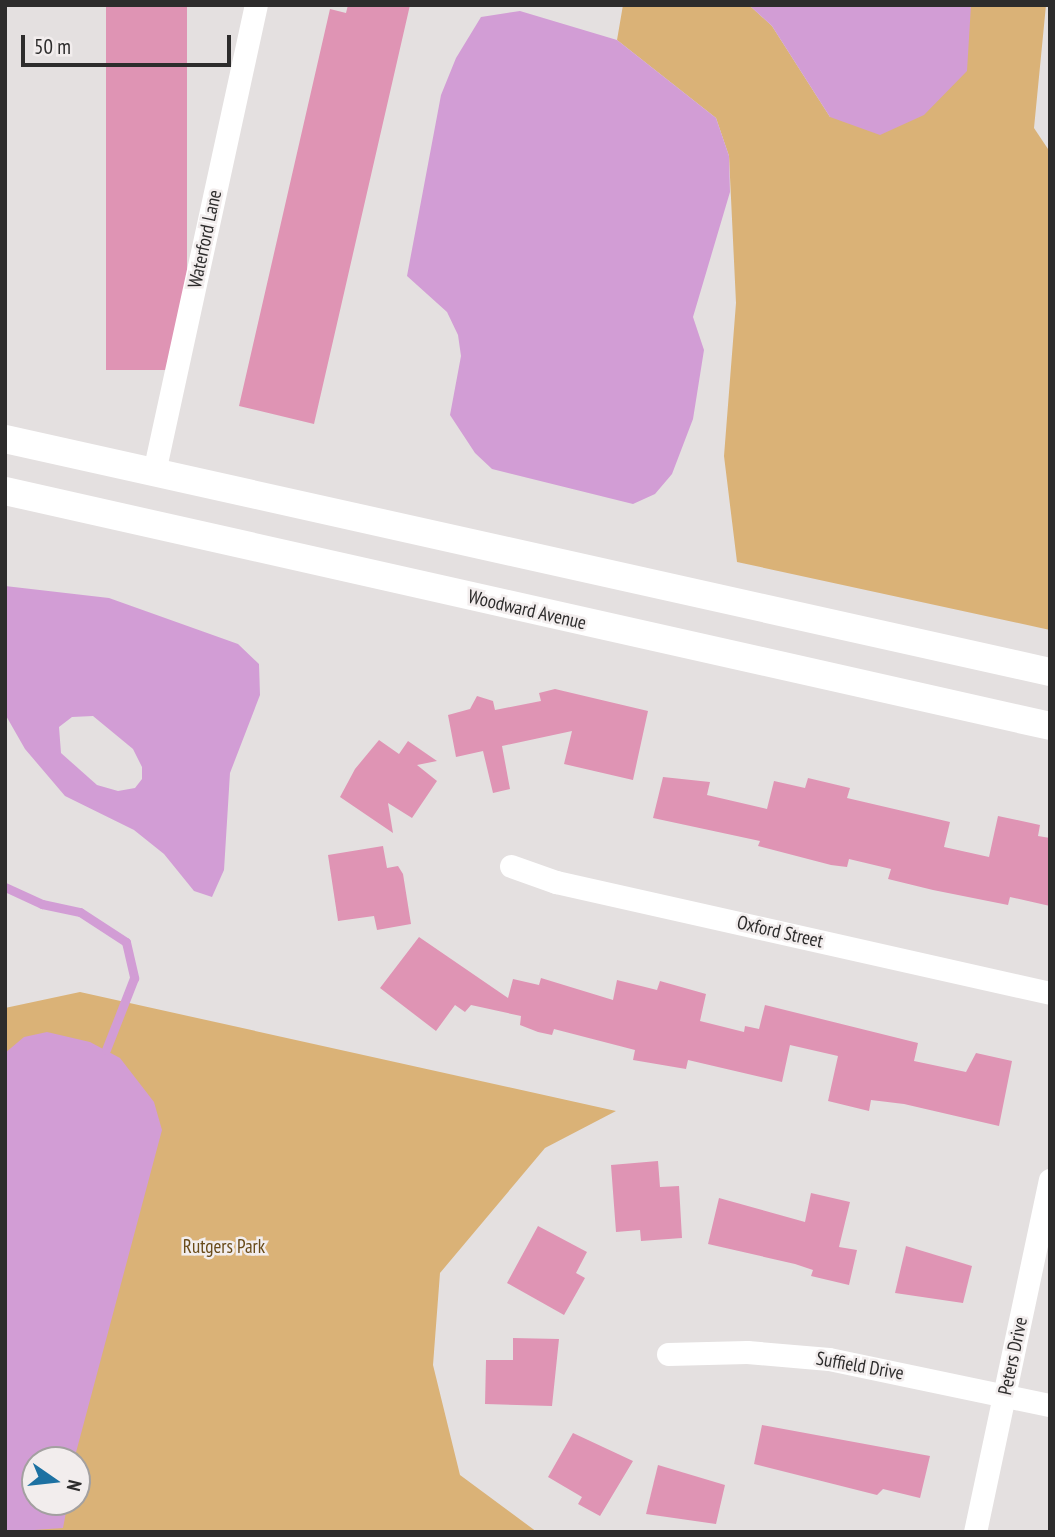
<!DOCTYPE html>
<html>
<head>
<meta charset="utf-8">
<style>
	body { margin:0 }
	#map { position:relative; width:1055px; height:1537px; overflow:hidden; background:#e4e0e0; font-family:"PT Sans Narrow",sans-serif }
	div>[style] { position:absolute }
	.green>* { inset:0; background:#dab277 }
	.water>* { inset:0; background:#d29dd5 }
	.stream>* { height:9px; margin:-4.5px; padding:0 4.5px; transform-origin:4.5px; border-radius:4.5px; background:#d29dd5 }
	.building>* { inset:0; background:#df94b4; transform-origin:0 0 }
	.minor>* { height:23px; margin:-11.5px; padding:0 11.5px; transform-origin:11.5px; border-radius:11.5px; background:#fff }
	.tertiary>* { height:28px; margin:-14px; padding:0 14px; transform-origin:14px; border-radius:14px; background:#fff }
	span { translate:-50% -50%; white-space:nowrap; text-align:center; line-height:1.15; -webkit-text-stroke:5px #f2eded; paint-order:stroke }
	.street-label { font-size:19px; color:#2d2c2c }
	.park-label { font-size:19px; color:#694b19 }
	.frame { position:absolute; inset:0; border:7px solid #2d2c2c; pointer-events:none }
	.north { position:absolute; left:21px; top:1446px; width:70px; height:70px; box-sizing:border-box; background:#f2eded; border:2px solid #a3a0a0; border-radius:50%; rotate:104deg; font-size:19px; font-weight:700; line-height:28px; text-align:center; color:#2d2c2c }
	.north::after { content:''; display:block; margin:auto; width:24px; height:32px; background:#1d71a2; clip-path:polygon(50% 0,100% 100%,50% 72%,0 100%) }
	.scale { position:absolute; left:21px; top:35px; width:210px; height:32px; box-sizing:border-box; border:4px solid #2d2c2c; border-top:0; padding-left:9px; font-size:21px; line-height:24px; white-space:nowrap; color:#2d2c2c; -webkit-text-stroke:5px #f2eded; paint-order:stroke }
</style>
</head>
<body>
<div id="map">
	<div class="green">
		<i style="clip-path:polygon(623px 5px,749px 5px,772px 26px,830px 117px,968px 19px,971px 5px,1046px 5px,1034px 128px,1050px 152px,1050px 630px,737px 562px,724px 456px,736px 303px,729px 156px,716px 118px,617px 40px)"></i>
		<i style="clip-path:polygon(evenodd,80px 992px,616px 1111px,545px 1148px,440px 1273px,433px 1365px,460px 1475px,537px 1532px,5px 1532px,5px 1008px,80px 992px,35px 1460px,77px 1460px,77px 1502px,35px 1502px,35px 1460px)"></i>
	</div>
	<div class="water">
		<i style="clip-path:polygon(749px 5px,971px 5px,967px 71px,924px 115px,880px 135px,830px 117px,772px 26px)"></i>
		<i style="clip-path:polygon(520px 11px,617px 40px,716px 118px,729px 156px,730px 192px,693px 317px,704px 350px,693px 419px,672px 474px,655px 494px,633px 504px,492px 469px,475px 453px,450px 415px,461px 356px,458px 335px,447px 312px,407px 276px,441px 95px,456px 58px,481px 17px)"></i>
		<i style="clip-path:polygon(evenodd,5px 586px,109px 598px,238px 644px,259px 664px,260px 695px,230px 773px,224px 870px,212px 897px,194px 891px,164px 854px,134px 830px,65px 796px,25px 749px,5px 714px,5px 586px,93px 716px,133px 749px,142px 767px,142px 779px,135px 788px,118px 791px,97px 785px,61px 753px,59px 727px,72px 717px,93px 716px)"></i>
		<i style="clip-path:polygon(47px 1032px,90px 1042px,120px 1058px,154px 1102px,162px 1130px,74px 1460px,35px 1460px,35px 1502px,68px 1502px,63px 1528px,5px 1532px,5px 1053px,24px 1037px)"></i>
	</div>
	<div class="stream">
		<i style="left:5px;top:887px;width:41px;rotate:24.7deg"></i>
		<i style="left:42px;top:904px;width:39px;rotate:12deg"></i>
		<i style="left:80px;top:912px;width:55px;rotate:33.1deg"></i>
		<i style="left:126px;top:942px;width:37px;rotate:77deg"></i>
		<i style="left:134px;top:978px;width:77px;rotate:111.3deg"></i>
	</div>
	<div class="building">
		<i style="left:106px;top:5px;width:81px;height:365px"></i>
		<i style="clip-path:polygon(348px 5px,410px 5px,314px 424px,239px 406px,330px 9px,346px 13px)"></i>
		<i style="clip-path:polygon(555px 689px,648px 711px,633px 780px,564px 764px,572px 731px,502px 746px,510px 789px,493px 793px,483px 751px,456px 757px,448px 715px,470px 709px,477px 696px,493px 701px,495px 710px,541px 701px,539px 693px)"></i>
		<i style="clip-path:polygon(379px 740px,399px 754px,408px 741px,437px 761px,417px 765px,437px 781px,412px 818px,388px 803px,393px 833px,340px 797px,355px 769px)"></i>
		<i style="clip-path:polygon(663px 777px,710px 782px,707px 795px,767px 809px,774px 781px,805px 788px,808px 778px,850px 788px,847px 798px,950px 822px,944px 847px,989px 857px,998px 816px,1040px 825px,1038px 836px,1050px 838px,1050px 906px,1010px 897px,1008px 905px,933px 890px,888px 879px,891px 869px,849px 859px,847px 867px,831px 865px,758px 846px,760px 841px,653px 818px)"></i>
		<i style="clip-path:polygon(383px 846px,387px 868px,398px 866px,403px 874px,411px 924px,377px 930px,374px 916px,338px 921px,328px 855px)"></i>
		<i style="clip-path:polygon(419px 937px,508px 998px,513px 979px,539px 985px,541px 978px,613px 1000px,617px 980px,657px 990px,660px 981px,706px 994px,700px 1021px,744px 1032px,745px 1026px,759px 1029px,765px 1005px,918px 1043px,914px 1061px,966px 1072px,976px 1053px,1012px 1061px,999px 1126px,904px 1104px,871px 1100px,869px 1111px,828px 1101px,838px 1056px,790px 1045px,782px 1082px,688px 1060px,686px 1069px,633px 1060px,635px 1050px,554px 1029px,552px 1035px,538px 1032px,520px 1025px,521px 1016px,471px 1005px,465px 1012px,455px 1005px,436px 1031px,380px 988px)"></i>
		<i style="clip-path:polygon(658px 1161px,660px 1187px,679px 1186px,682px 1238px,641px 1241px,640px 1230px,616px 1232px,611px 1165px)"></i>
		<i style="clip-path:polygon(811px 1193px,850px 1202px,839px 1247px,857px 1250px,849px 1285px,811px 1276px,813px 1270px,795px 1264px,708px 1244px,719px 1198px,805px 1222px)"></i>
		<i style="clip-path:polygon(538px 1226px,587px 1252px,576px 1273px,585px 1278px,564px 1315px,507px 1283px)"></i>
		<i style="clip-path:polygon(906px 1246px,972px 1266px,963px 1303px,895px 1293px)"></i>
		<i style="clip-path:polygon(513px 1338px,559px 1339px,552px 1406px,485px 1404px,486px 1360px,513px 1360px)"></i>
		<i style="clip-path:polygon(762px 1425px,930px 1456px,920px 1498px,883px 1489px,877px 1495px,754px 1464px)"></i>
		<i style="clip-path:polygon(573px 1433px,633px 1461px,600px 1516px,578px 1504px,582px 1497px,548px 1477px)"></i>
		<i style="clip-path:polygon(658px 1465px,725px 1485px,716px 1524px,646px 1514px)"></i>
	</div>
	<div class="minor">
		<i style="left:154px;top:472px;width:478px;rotate:-77.7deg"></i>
		<i style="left:511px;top:866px;width:48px;rotate:19.6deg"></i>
		<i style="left:556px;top:882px;width:506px;rotate:12.66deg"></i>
		<i style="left:668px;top:1354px;width:79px;rotate:-1.5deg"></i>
		<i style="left:747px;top:1352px;width:82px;rotate:4.9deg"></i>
		<i style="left:829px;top:1359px;width:226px;rotate:11.8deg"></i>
		<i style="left:975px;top:1532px;width:360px;rotate:-78deg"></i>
	</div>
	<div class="tertiary">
		<i style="left:5px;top:439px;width:1071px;rotate:12.57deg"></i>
		<i style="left:5px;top:491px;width:1071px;rotate:12.67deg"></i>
	</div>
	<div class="street-label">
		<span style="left:205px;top:239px;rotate:-78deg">Waterford Lane</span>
		<span style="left:527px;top:610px;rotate:13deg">Woodward Avenue</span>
		<span style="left:780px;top:932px;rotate:13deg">Oxford Street</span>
		<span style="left:1013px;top:1356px;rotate:-78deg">Peters Drive</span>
		<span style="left:860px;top:1366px;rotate:10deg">Suffield Drive</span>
	</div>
	<div class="park-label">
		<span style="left:224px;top:1247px">Rutgers Park</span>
	</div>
	<div class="frame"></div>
	<div class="north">N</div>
	<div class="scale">50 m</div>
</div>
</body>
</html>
